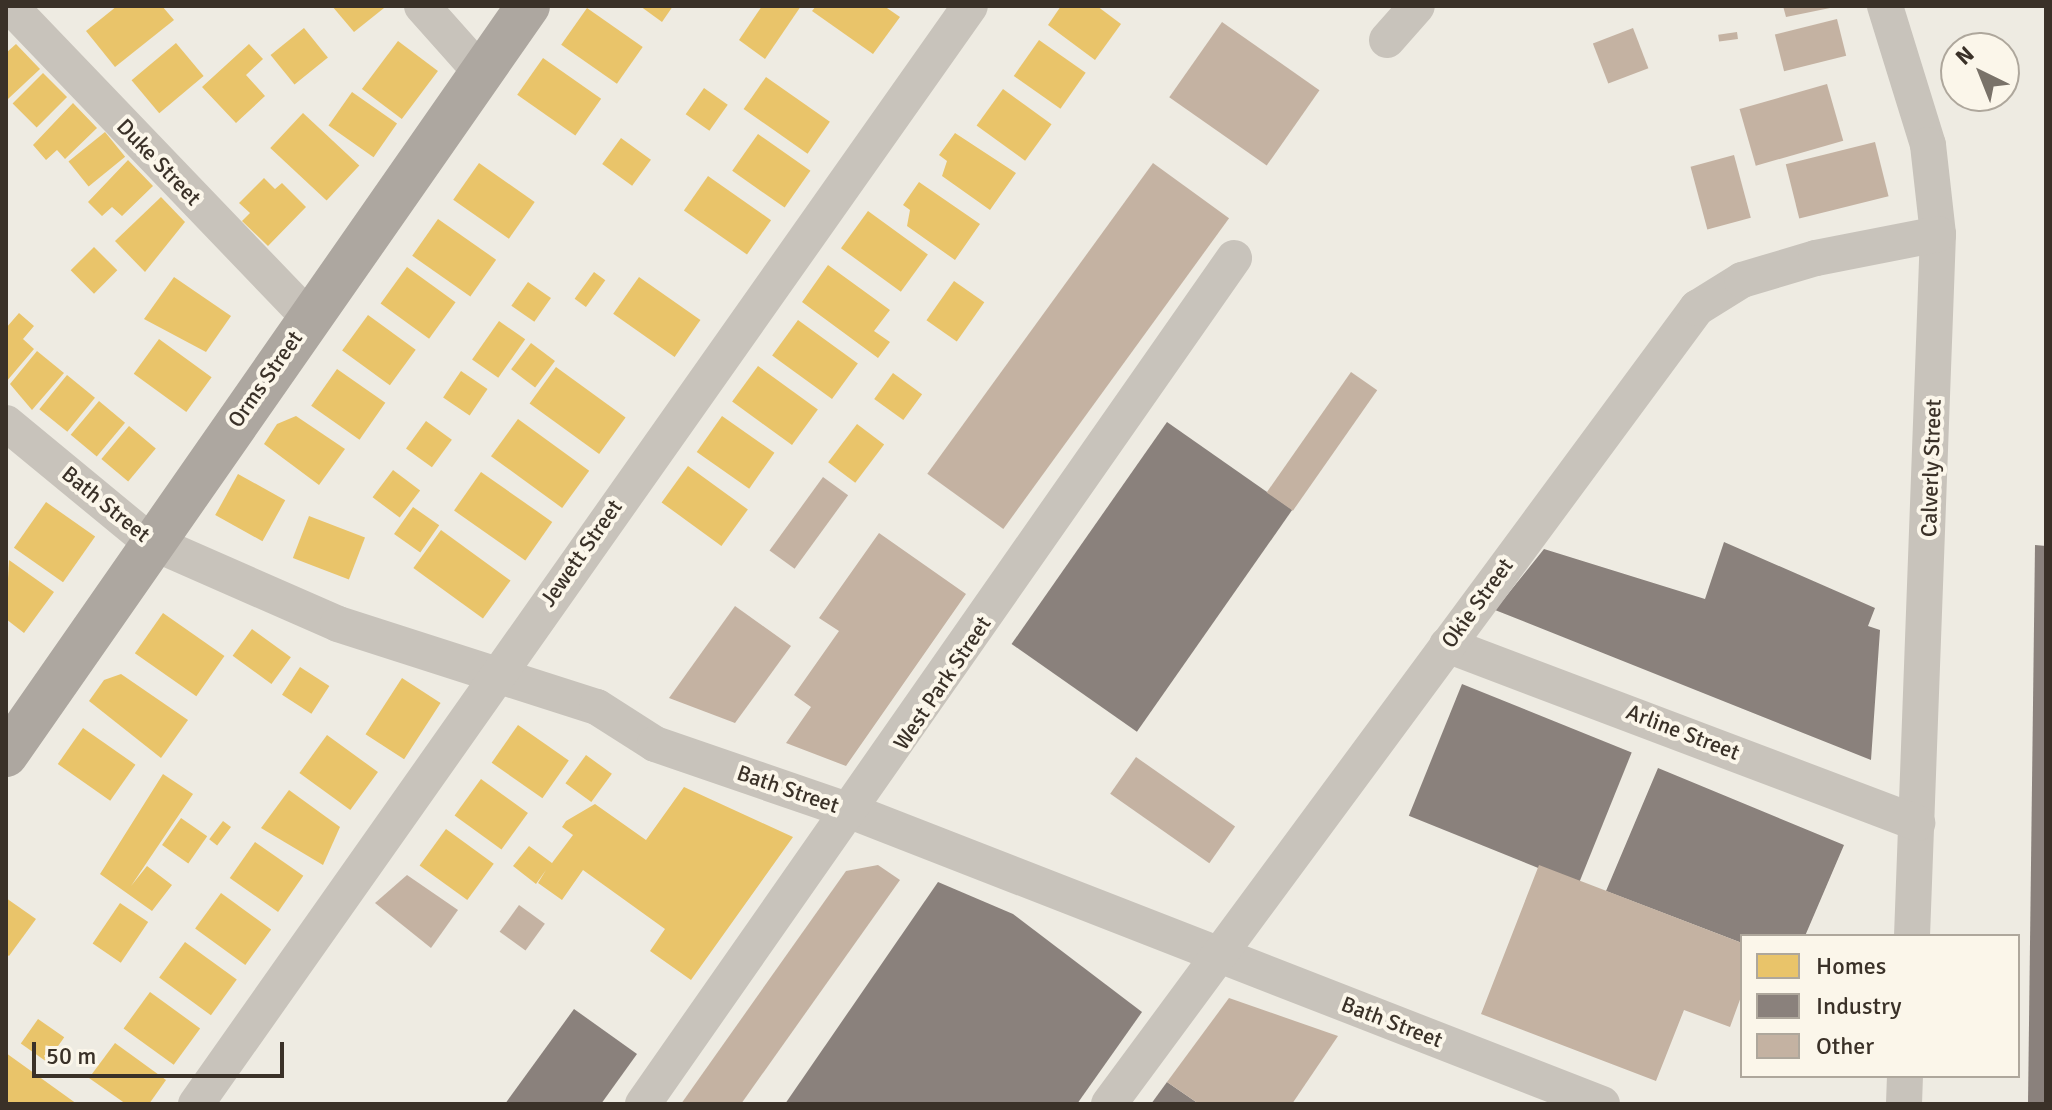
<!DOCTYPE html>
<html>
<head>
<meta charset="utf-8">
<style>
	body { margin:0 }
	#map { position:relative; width:2052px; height:1110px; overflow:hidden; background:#eeebe2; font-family:Signika,sans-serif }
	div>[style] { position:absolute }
	.homes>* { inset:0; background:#e9c46a; transform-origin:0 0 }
	.industry>* { inset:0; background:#8a817c; transform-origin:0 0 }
	.building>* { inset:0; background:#c4b2a2; transform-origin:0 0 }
	.minor>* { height:36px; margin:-18px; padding:0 18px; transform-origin:18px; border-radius:18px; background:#c8c3bb }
	.major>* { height:44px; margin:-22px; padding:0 22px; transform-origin:22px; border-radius:22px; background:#ada7a0 }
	span { translate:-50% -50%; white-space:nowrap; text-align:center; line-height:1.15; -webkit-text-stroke:8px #fbf6ea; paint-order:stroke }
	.street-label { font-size:22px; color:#3a3128 }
	.frame { position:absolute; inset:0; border:8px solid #3a3128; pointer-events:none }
	.legend { position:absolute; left:1740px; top:934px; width:280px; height:144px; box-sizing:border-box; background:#fbf6ea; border:2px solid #aea79c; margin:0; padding:10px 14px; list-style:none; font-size:24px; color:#3a3128 }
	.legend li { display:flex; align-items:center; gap:16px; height:40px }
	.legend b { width:40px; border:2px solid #aea79c }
	.north { position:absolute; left:1940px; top:32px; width:80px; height:80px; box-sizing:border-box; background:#fbf6ea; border:2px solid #aea79c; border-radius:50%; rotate:317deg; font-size:22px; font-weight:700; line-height:32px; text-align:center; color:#3a3128 }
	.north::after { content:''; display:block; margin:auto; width:28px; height:36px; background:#797269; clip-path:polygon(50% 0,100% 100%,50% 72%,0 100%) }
	.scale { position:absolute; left:32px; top:1042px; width:252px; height:36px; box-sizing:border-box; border:4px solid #3a3128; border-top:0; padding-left:10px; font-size:24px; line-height:28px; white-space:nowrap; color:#3a3128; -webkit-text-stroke:6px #fbf6ea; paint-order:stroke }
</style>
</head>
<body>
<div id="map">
	<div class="homes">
		<i style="clip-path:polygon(117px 6px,162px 6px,174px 20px,115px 67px,86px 31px)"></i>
		<i style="clip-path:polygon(332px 6px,383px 6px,384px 8px,354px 32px)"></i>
		<i style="clip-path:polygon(640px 6px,673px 6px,662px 22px)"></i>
		<i style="clip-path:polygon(762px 6px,801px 6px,765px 59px,739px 40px)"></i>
		<i style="clip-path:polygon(816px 6px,884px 6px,900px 17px,873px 54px,812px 11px)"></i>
		<i style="clip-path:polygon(1061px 6px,1097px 6px,1121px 24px,1095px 60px,1048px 25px)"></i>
		<i style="left:587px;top:8px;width:68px;height:45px;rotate:35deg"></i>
		<i style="left:304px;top:28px;width:38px;height:43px;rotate:51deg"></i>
		<i style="left:1039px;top:40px;width:57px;height:44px;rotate:35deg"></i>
		<i style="left:398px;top:41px;width:50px;height:60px;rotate:37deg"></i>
		<i style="left:176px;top:43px;width:43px;height:58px;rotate:50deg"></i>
		<i style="clip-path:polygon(16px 44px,40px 69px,8px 99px,6px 53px)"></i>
		<i style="clip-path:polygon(249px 44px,263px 59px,246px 75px,265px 96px,236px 123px,202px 87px)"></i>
		<i style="left:543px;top:58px;width:71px;height:45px;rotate:35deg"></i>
		<i style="left:43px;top:73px;width:34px;height:43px;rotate:45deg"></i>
		<i style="left:766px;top:77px;width:78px;height:39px;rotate:35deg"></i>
		<i style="left:704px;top:88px;width:29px;height:32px;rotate:35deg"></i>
		<i style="left:1003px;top:89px;width:60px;height:45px;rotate:36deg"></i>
		<i style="left:352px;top:92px;width:55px;height:41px;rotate:35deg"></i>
		<i style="clip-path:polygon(73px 103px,97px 128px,65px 159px,57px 150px,46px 160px,33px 145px)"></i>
		<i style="left:303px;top:113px;width:77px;height:48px;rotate:43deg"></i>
		<i style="left:105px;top:132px;width:32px;height:47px;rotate:51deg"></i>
		<i style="clip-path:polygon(955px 133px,1016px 173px,990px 210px,942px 176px,947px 161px,939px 155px)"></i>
		<i style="left:758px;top:134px;width:64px;height:45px;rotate:35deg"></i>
		<i style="left:621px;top:138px;width:37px;height:32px;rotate:36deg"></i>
		<i style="clip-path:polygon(128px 160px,153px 186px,122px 216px,112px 207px,102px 216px,88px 202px)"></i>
		<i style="left:479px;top:163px;width:68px;height:45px;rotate:35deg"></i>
		<i style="left:708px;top:176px;width:77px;height:42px;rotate:35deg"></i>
		<i style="clip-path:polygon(264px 178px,275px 189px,282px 183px,306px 207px,268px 246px,242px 221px,250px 213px,239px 203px)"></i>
		<i style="clip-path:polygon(919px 182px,980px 224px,955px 260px,907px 226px,910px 210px,903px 205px)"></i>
		<i style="clip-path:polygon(161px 197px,185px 222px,145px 272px,115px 241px)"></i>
		<i style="left:868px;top:211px;width:74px;height:46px;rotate:36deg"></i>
		<i style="left:438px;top:219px;width:71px;height:45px;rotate:35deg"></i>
		<i style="left:94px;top:247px;width:33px;height:33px;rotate:45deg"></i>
		<i style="clip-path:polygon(828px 265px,890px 310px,874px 331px,890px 342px,878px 358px,802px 302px)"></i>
		<i style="left:407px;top:267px;width:60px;height:45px;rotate:36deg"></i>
		<i style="left:594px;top:272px;width:14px;height:33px;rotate:36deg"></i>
		<i style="clip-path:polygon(174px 277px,231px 316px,206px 352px,144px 319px)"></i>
		<i style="left:639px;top:277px;width:75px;height:45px;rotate:35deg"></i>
		<i style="left:954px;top:281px;width:37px;height:48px;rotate:35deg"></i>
		<i style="left:528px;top:282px;width:28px;height:29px;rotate:35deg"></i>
		<i style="clip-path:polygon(19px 313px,34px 326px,23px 339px,34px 349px,6px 382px,6px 328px)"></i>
		<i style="left:368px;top:315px;width:59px;height:44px;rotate:36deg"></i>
		<i style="left:798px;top:320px;width:74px;height:44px;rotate:36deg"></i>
		<i style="left:499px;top:321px;width:32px;height:47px;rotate:35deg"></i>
		<i style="left:159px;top:339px;width:65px;height:43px;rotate:36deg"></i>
		<i style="left:531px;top:343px;width:30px;height:33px;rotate:37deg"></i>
		<i style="clip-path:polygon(37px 351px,64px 373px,32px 410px,10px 384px)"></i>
		<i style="left:758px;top:366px;width:74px;height:44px;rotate:36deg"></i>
		<i style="left:556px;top:367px;width:86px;height:45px;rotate:36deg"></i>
		<i style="left:337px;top:369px;width:59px;height:45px;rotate:35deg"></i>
		<i style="left:461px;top:371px;width:32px;height:32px;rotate:34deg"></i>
		<i style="left:893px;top:373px;width:36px;height:32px;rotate:36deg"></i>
		<i style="left:67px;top:375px;width:36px;height:44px;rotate:39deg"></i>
		<i style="left:99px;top:401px;width:34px;height:44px;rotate:40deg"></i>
		<i style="clip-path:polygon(296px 416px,345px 449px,319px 485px,264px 444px,277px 424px)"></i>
		<i style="left:722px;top:416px;width:64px;height:44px;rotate:35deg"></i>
		<i style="left:518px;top:419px;width:88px;height:46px;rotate:36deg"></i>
		<i style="left:426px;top:421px;width:32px;height:34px;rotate:36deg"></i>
		<i style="left:857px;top:424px;width:34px;height:48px;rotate:37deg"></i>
		<i style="left:129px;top:426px;width:35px;height:43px;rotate:40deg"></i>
		<i style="left:688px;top:466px;width:74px;height:45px;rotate:36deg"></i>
		<i style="left:393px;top:470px;width:34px;height:34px;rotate:37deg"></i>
		<i style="left:481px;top:472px;width:87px;height:47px;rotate:35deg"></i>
		<i style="left:238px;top:474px;width:54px;height:47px;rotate:29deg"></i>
		<i style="left:46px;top:502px;width:60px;height:56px;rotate:35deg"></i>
		<i style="left:413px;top:507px;width:32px;height:33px;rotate:35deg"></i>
		<i style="left:309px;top:516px;width:60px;height:45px;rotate:21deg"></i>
		<i style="left:441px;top:530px;width:86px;height:47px;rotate:36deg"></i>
		<i style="clip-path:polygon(9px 560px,54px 592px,24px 633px,6px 619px)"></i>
		<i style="left:163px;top:613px;width:75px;height:49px;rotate:35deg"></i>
		<i style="left:252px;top:629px;width:48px;height:33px;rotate:36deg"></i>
		<i style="left:300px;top:667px;width:35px;height:33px;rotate:33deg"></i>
		<i style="clip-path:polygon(121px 674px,188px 720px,161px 758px,89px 701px,104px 680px)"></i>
		<i style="left:402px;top:678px;width:46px;height:67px;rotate:33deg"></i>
		<i style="left:518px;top:725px;width:62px;height:46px;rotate:35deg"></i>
		<i style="left:83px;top:728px;width:64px;height:44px;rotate:35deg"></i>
		<i style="left:327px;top:735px;width:63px;height:47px;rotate:36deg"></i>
		<i style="left:586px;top:755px;width:32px;height:35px;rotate:36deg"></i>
		<i style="clip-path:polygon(163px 774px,193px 794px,131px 886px,147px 866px,172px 885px,152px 911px,100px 874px)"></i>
		<i style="left:481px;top:779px;width:58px;height:45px;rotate:36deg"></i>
		<i style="clip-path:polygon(684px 787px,793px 837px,691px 980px,650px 951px,665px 929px,583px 870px,562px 900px,538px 883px,546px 870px,536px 884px,513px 866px,529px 846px,552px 863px,573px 835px,562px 827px,566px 821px,595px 804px,646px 840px)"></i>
		<i style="clip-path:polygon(289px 790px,340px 827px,323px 865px,261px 828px)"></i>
		<i style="left:181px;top:818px;width:32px;height:33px;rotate:35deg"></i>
		<i style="left:223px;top:821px;width:10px;height:23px;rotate:37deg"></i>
		<i style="left:446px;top:829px;width:59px;height:45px;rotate:36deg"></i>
		<i style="left:255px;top:842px;width:59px;height:44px;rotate:35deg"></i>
		<i style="left:221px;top:893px;width:62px;height:44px;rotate:36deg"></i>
		<i style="clip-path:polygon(6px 898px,36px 919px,9px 956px,6px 954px)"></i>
		<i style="left:120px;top:903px;width:34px;height:49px;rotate:34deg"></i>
		<i style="left:185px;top:942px;width:64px;height:44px;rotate:36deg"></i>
		<i style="left:150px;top:992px;width:62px;height:45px;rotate:36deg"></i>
		<i style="left:38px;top:1019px;width:32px;height:30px;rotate:35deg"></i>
		<i style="clip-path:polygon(115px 1043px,166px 1080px,149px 1104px,126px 1104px,89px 1078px)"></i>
		<i style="clip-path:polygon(6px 1053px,77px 1104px,6px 1104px)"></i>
	</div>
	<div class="industry">
		<i style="left:1167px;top:422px;width:153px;height:271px;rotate:35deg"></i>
		<i style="clip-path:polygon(1724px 542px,1875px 608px,1868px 626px,1880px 630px,1871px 760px,1495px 610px,1544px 549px,1705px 599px)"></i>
		<i style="clip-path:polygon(2035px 545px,2046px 546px,2046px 1104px,2028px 1104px)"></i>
		<i style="left:1462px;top:684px;width:183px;height:142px;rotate:22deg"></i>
		<i style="clip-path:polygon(1658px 768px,1844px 845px,1805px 936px,1742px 936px,1742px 943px,1606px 891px)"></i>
		<i style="clip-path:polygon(938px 882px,1013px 914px,1142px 1012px,1077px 1104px,785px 1104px)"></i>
		<i style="clip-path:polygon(574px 1009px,637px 1054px,601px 1104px,505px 1104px)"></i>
		<i style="clip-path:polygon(1167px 1082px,1199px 1104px,1151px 1104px)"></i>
	</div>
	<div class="building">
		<i style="clip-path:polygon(1783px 6px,1835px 6px,1835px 7px,1786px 17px)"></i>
		<i style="left:1837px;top:19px;width:38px;height:64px;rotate:76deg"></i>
		<i style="left:1222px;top:22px;width:119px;height:92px;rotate:35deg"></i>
		<i style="left:1633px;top:28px;width:43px;height:43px;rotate:69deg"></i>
		<i style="left:1737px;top:32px;width:7px;height:19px;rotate:82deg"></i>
		<i style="left:1827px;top:84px;width:59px;height:91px;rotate:74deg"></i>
		<i style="left:1875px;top:142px;width:56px;height:92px;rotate:76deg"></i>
		<i style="left:1734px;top:155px;width:65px;height:45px;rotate:75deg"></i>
		<i style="left:1153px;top:163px;width:94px;height:384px;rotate:36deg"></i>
		<i style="left:1351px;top:372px;width:32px;height:147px;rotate:35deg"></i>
		<i style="left:823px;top:477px;width:31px;height:91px;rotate:36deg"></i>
		<i style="clip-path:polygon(879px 533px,966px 594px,846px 766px,786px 743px,811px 707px,794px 695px,839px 631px,819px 618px)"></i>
		<i style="clip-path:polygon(735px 606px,791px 646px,735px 723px,669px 698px)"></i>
		<i style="left:1136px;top:757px;width:121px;height:45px;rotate:35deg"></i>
		<i style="clip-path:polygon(878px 865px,900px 880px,741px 1104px,681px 1104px,846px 871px)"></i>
		<i style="clip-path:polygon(1539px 865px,1742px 943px,1742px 994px,1730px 1027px,1684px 1010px,1656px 1081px,1481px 1014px)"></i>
		<i style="clip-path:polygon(407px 875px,458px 910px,431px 948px,375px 903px)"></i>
		<i style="left:519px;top:905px;width:32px;height:33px;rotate:36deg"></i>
		<i style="clip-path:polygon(1229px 998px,1338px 1036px,1292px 1104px,1199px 1104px,1167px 1082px)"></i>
	</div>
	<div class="minor">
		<i style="left:10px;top:6px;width:431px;rotate:46.2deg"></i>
		<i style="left:422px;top:6px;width:87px;rotate:48.3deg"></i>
		<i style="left:1885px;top:6px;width:145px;rotate:72.8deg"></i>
		<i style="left:1928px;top:145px;width:90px;rotate:83.6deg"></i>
		<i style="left:1938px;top:234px;width:702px;rotate:92.12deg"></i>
		<i style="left:1387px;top:40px;width:45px;rotate:-48.6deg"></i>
		<i style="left:6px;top:423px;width:185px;rotate:39.5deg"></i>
		<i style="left:149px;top:541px;width:206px;rotate:23.7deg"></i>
		<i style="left:338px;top:624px;width:272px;rotate:17.8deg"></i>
		<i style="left:597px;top:707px;width:69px;rotate:32.5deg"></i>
		<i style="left:655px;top:744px;width:209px;rotate:19deg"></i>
		<i style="left:853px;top:812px;width:804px;rotate:21.3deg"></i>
		<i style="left:1447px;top:645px;width:503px;rotate:20.74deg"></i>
		<i style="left:196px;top:1104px;width:1343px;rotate:-54.82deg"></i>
		<i style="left:643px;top:1104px;width:1032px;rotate:-55.06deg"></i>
		<i style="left:1109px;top:1104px;width:990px;rotate:-53.55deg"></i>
		<i style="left:1697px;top:308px;width:53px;rotate:-31.9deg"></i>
		<i style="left:1742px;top:280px;width:77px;rotate:-16.6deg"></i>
		<i style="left:1816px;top:258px;width:124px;rotate:-11.1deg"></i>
		<i style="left:1904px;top:1104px;width:28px;rotate:-88deg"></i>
	</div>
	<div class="major">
		<i style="left:6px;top:755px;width:913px;rotate:-55.13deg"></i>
	</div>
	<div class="street-label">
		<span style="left:159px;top:162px;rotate:46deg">Duke Street</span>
		<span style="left:265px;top:379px;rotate:-55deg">Orms Street</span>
		<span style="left:1931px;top:468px;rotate:-88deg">Calverly Street</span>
		<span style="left:106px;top:504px;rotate:39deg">Bath Street</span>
		<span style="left:581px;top:553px;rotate:-55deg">Jewett Street</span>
		<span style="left:1477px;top:603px;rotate:-54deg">Okie Street</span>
		<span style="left:942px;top:683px;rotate:-56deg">West Park Street</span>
		<span style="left:1683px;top:732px;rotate:21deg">Arline Street</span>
		<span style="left:788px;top:789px;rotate:19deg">Bath Street</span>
		<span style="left:1392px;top:1022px;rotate:21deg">Bath Street</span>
	</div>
	<div class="frame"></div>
	<ul class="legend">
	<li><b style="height:22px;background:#e9c46a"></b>Homes</li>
	<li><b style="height:22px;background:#8a817c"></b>Industry</li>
	<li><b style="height:22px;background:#c4b2a2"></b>Other</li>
	</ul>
	<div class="north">N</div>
	<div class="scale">50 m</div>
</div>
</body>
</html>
